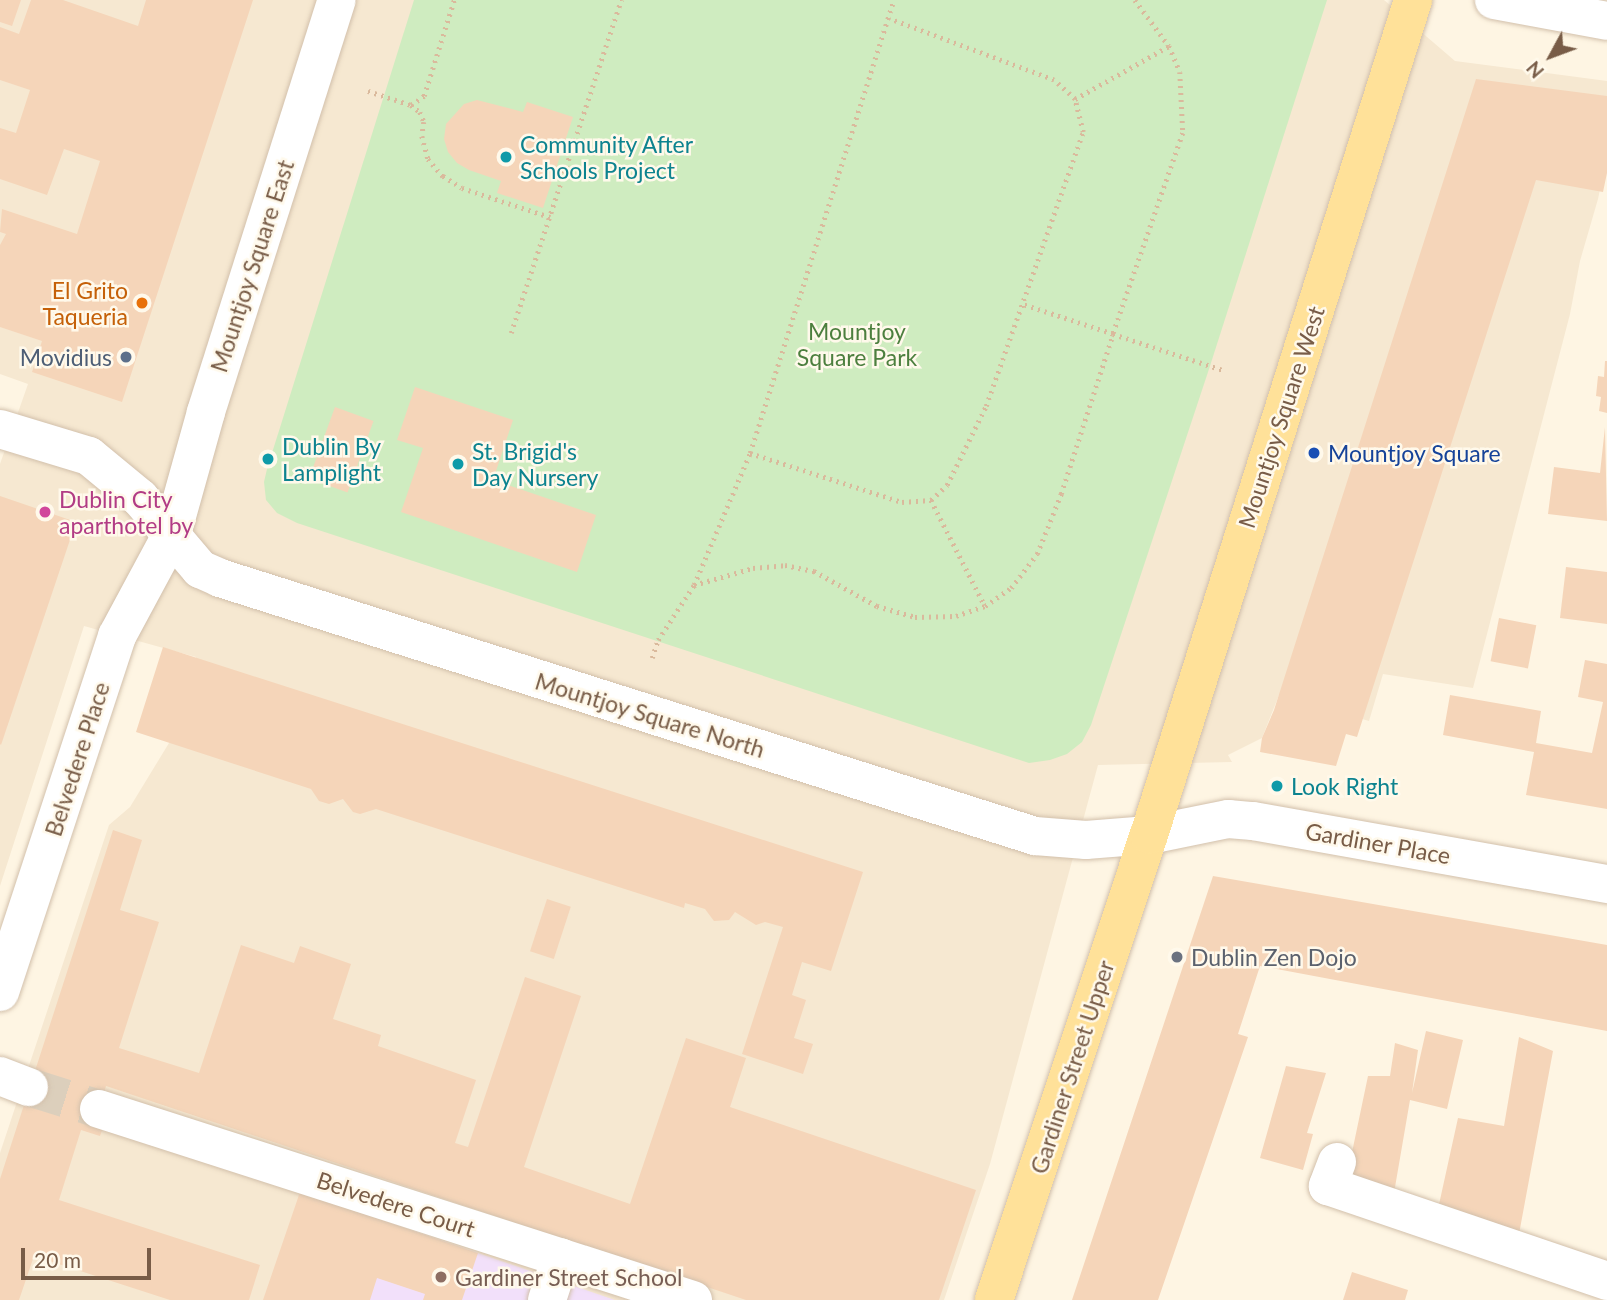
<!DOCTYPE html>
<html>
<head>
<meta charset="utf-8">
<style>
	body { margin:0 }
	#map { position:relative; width:1607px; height:1300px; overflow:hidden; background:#fef5e3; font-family:Lato,sans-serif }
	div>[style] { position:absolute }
	.residential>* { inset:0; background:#f6e8d1 }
	.education>* { inset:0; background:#f2e0fa }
	.green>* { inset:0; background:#cfecc0 }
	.building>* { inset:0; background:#f5d5b9; transform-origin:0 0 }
	.minor-tunnel>* { height:38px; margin-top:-19px; transform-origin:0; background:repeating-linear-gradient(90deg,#dccfbc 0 38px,transparent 0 57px) }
	.path>* { height:4.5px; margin-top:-2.25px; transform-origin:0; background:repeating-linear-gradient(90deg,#dab99c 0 2px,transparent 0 7px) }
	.roads { filter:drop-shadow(0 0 2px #d2c0ab) drop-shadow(0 0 2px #d2c0ab) }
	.minor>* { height:38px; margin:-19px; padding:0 19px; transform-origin:19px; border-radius:19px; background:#fff }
	.major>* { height:38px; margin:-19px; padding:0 19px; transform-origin:19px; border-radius:19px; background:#ffe199 }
	.dots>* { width:19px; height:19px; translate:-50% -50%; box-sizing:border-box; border:4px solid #fff9eb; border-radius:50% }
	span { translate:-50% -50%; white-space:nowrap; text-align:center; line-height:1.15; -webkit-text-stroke:5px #fff9eb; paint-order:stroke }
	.culture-label { font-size:23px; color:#0d838f }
	.left { translate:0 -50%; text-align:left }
	.street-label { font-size:23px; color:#785c47 }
	.food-label { font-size:23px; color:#c56008 }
	.right { translate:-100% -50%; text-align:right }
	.park-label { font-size:23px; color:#4c7f3e }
	.service-label { font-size:23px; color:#4e5e75 }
	.transit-label { font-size:23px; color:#164399 }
	.hotel-label { font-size:23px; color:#b23c85 }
	.worship-label { font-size:23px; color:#5b616d }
	.education-label { font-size:23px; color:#785e54 }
	.north { position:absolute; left:1516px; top:21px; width:70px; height:70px; -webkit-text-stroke:5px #fff9eb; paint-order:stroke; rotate:229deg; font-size:19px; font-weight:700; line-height:28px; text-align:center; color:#785c47 }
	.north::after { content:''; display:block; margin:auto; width:24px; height:32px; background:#785c47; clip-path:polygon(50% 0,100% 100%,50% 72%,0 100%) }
	.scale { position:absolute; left:21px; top:1248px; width:130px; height:32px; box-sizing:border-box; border:4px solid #785c47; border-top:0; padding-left:9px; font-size:21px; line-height:24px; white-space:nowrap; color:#785c47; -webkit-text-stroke:5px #fff9eb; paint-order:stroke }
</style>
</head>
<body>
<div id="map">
	<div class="residential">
		<i style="clip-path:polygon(0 0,1384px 0,1455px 61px,1607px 81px,1607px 155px,1598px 199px,1580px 261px,1570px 314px,1473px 688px,1383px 674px,1369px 721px,1279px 695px,1262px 738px,1228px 755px,1232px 762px,1098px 765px,990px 1164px,944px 1300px,0 1300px,0 1153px,109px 825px,130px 807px,169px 743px,196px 657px,84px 626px,0 886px,0 464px,28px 384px,0 374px)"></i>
	</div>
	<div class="education">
		<i style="clip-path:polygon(358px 1212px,478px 1253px,615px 1300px,328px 1300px)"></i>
	</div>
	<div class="green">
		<i style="clip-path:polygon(414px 0,1327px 0,1210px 366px,1091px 725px,1082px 742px,1067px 754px,1050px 760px,1029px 763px,297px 523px,277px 513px,266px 500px,264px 482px,267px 469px)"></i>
	</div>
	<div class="building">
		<i style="clip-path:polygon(0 0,21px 0,12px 26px,0 22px)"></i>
		<i style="clip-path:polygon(31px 0,63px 0,138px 26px,146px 0,253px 0,122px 402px,32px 372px,42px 341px,0 327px,0 245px,6px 234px,0 232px,2px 209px,77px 234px,100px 161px,64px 149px,47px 195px,0 179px,0 128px,16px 133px,30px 90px,0 80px,0 27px,19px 34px)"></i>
		<i style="clip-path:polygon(1476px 79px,1607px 96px,1607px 173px,1603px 192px,1536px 180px,1357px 737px,1346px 734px,1336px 766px,1260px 752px,1262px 738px,1274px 710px)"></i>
		<i style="clip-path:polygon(477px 100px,523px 112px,527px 102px,573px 117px,543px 208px,497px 193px,501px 181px,469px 170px,457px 163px,448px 152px,444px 139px,446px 124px,464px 104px)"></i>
		<i style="clip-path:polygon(1605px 361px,1607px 361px,1607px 413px,1599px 411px,1601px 397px,1596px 396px,1598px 376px,1604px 377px)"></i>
		<i style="clip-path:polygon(415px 387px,513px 420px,493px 480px,596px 515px,577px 572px,401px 512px,423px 448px,397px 440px)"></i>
		<i style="left:335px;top:407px;width:41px;height:76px;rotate:20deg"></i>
		<i style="clip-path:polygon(1605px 427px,1607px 521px,1548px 514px,1554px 467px,1600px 473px)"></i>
		<i style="clip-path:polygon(0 496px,76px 522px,1px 745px,0 744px)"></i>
		<i style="clip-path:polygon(1566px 567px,1607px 572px,1607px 624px,1560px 618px)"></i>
		<i style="left:1499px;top:618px;width:38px;height:44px;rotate:11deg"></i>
		<i style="clip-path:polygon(163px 647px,863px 872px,831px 971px,802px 962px,792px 995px,806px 1000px,794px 1038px,813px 1044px,803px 1074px,742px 1054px,783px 927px,765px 922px,756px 925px,735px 912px,729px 920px,714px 921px,705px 909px,685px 903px,684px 908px,376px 809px,360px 814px,353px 812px,343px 799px,329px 804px,319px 801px,311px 789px,136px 732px)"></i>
		<i style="clip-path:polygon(1585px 660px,1607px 664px,1607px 809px,1526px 795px,1534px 752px,1443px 735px,1450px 695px,1541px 711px,1536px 743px,1592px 753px,1603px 702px,1578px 697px)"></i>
		<i style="clip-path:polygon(113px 830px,142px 840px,120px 910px,159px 922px,119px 1048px,199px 1073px,241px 945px,294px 963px,300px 946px,351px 964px,333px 1019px,381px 1035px,378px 1046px,476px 1080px,455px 1143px,468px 1147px,525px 977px,581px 996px,524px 1167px,630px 1204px,686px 1038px,746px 1058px,730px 1107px,976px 1190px,939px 1300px,746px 1300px,106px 1086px,98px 1113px,107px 1116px,100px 1136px,81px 1130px,59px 1200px,260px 1265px,249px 1300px,170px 1300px,34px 1256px,19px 1300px,0 1300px,0 1179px)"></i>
		<i style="clip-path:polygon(1213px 876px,1607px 945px,1607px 1031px,1260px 966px,1238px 1034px,1248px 1037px,1158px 1300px,1072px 1300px)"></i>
		<i style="left:547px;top:899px;width:25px;height:55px;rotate:18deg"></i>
		<i style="clip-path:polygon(1426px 1031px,1463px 1040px,1447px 1109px,1410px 1100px,1394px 1193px,1346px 1181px,1368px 1076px,1390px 1076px,1395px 1043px,1418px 1050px,1412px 1093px)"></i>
		<i style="clip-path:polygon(1519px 1037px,1553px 1051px,1519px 1234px,1438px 1209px,1458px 1118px,1504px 1126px)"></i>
		<i style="clip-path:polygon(1286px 1066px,1326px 1073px,1307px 1133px,1313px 1134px,1303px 1170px,1260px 1158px)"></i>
		<i style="clip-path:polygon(300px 1192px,478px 1253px,462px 1300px,423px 1300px,425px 1294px,377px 1278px,370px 1300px,263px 1300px)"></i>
		<i style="clip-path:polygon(1352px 1272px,1408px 1290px,1405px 1300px,1343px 1300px)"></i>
	</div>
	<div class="minor-tunnel">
		<i style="left:29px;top:1087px;width:73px;rotate:17.4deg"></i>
	</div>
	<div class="path">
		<i style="left:1135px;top:0;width:57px;rotate:53.5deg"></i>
		<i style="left:1169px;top:46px;width:28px;rotate:67deg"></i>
		<i style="left:1180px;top:72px;width:61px;rotate:87.2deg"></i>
		<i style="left:1183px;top:133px;width:213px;rotate:109.2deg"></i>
		<i style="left:1113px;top:334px;width:116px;rotate:18.1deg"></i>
		<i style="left:368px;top:91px;width:45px;rotate:18deg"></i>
		<i style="left:411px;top:105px;width:16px;rotate:-35deg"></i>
		<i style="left:424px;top:96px;width:101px;rotate:-72.6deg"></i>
		<i style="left:1075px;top:99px;width:108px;rotate:-29.4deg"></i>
		<i style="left:411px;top:105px;width:11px;rotate:38deg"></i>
		<i style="left:420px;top:112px;width:11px;rotate:68deg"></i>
		<i style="left:424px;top:122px;width:14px;rotate:98deg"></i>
		<i style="left:422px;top:136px;width:24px;rotate:75deg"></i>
		<i style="left:428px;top:159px;width:23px;rotate:49deg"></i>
		<i style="left:443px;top:176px;width:22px;rotate:32deg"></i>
		<i style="left:462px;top:188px;width:93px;rotate:18.2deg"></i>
		<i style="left:511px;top:333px;width:351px;rotate:-71.7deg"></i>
		<i style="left:750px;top:453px;width:160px;rotate:17.9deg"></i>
		<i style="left:902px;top:502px;width:29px;rotate:-4deg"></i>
		<i style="left:931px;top:500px;width:22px;rotate:-43deg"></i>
		<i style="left:947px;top:485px;width:88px;rotate:-63.7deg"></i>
		<i style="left:986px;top:406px;width:291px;rotate:-70.5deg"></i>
		<i style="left:1083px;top:132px;width:34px;rotate:-104deg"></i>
		<i style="left:1075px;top:99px;width:28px;rotate:-138deg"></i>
		<i style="left:1054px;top:80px;width:175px;rotate:-159.6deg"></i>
		<i style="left:931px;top:500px;width:119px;rotate:63deg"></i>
		<i style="left:694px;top:585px;width:61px;rotate:-16.1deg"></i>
		<i style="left:753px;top:568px;width:32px;rotate:-5deg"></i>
		<i style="left:785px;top:565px;width:30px;rotate:12deg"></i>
		<i style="left:814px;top:571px;width:72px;rotate:29.1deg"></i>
		<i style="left:877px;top:606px;width:40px;rotate:16deg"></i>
		<i style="left:915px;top:617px;width:41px;rotate:-1.4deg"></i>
		<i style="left:956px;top:616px;width:31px;rotate:-19deg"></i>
		<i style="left:985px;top:606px;width:32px;rotate:-35deg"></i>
		<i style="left:1011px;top:588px;width:43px;rotate:-52.6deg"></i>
		<i style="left:1037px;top:554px;width:65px;rotate:-68.2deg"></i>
		<i style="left:1061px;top:494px;width:168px;rotate:-72deg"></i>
		<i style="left:1113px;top:334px;width:97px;rotate:-161.9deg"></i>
		<i style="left:652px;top:658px;width:19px;rotate:-72deg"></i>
		<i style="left:658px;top:640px;width:66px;rotate:-56.8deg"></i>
		<i style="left:694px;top:585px;width:143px;rotate:-67deg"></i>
		<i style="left:750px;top:453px;width:475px;rotate:-72.4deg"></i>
	</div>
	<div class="roads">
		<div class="minor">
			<i style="left:1494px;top:0;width:115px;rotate:10.5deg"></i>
			<i style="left:0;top:429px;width:93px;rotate:16.9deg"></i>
			<i style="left:89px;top:456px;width:66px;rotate:39.5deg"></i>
			<i style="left:140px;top:498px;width:93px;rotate:49.8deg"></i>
			<i style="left:200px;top:569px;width:22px;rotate:24deg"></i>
			<i style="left:220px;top:578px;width:855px;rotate:17.57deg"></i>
			<i style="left:1035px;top:836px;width:51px;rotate:4.5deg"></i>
			<i style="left:1086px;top:840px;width:63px;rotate:-4.5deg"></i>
			<i style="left:1149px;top:835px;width:81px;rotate:-11.4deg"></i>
			<i style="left:1228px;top:819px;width:25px;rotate:5deg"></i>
			<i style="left:1253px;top:821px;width:360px;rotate:10.1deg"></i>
			<i style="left:0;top:992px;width:375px;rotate:-71.8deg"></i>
			<i style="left:117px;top:636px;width:116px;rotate:-61.7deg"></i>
			<i style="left:172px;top:534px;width:127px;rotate:-74.4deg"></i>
			<i style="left:206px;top:412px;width:432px;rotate:-72.4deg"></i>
			<i style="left:0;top:1076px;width:31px;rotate:21deg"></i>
			<i style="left:99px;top:1109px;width:624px;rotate:17.83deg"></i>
			<i style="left:1337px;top:1162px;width:26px;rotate:111deg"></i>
			<i style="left:1328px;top:1186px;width:295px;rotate:18.8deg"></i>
			<i style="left:547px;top:1300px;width:45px;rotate:-72deg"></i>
		</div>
		<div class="major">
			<i style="left:994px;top:1300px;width:490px;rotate:-71.6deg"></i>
			<i style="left:1149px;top:835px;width:876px;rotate:-72.45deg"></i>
		</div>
	</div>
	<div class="dots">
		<i style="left:506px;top:157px;background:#0f9aa8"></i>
		<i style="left:142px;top:303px;background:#e8710a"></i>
		<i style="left:126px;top:357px;background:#5c6f8a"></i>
		<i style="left:1314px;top:453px;background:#1a4fb4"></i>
		<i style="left:268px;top:459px;background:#0f9aa8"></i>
		<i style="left:458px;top:464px;background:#0f9aa8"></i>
		<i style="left:45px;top:512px;background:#d1479c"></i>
		<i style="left:1277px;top:786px;background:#0f9aa8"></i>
		<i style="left:1177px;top:957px;background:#6b7280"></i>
		<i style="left:441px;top:1277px;background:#8d6e63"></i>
	</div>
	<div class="culture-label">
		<span class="left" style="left:520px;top:157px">Community After<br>Schools Project</span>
		<span class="left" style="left:282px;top:459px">Dublin By<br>Lamplight</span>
		<span class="left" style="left:472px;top:464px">St. Brigid's<br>Day Nursery</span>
		<span class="left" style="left:1291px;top:786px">Look Right</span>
	</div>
	<div class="street-label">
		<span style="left:252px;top:266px;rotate:-72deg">Mountjoy Square East</span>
		<span style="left:1281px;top:417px;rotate:-72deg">Mountjoy Square West</span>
		<span style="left:650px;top:715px;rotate:17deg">Mountjoy Square North</span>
		<span style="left:77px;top:759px;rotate:-72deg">Belvedere Place</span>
		<span style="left:1378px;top:843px;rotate:10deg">Gardiner Place</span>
		<span style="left:1072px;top:1067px;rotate:-72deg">Gardiner Street Upper</span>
		<span style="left:396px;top:1204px;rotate:18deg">Belvedere Court</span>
	</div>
	<div class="food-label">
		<span class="right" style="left:128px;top:303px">El Grito<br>Taqueria</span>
	</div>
	<div class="park-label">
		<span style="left:857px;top:344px">Mountjoy<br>Square Park</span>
	</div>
	<div class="service-label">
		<span class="right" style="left:112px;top:357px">Movidius</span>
	</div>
	<div class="transit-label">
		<span class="left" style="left:1328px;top:453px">Mountjoy Square</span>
	</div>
	<div class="hotel-label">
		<span class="left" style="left:59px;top:512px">Dublin City<br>aparthotel by</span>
	</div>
	<div class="worship-label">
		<span class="left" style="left:1191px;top:957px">Dublin Zen Dojo</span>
	</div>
	<div class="education-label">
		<span class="left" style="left:455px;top:1277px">Gardiner Street School</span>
	</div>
	<div class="north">N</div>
	<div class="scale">20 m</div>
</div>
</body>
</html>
